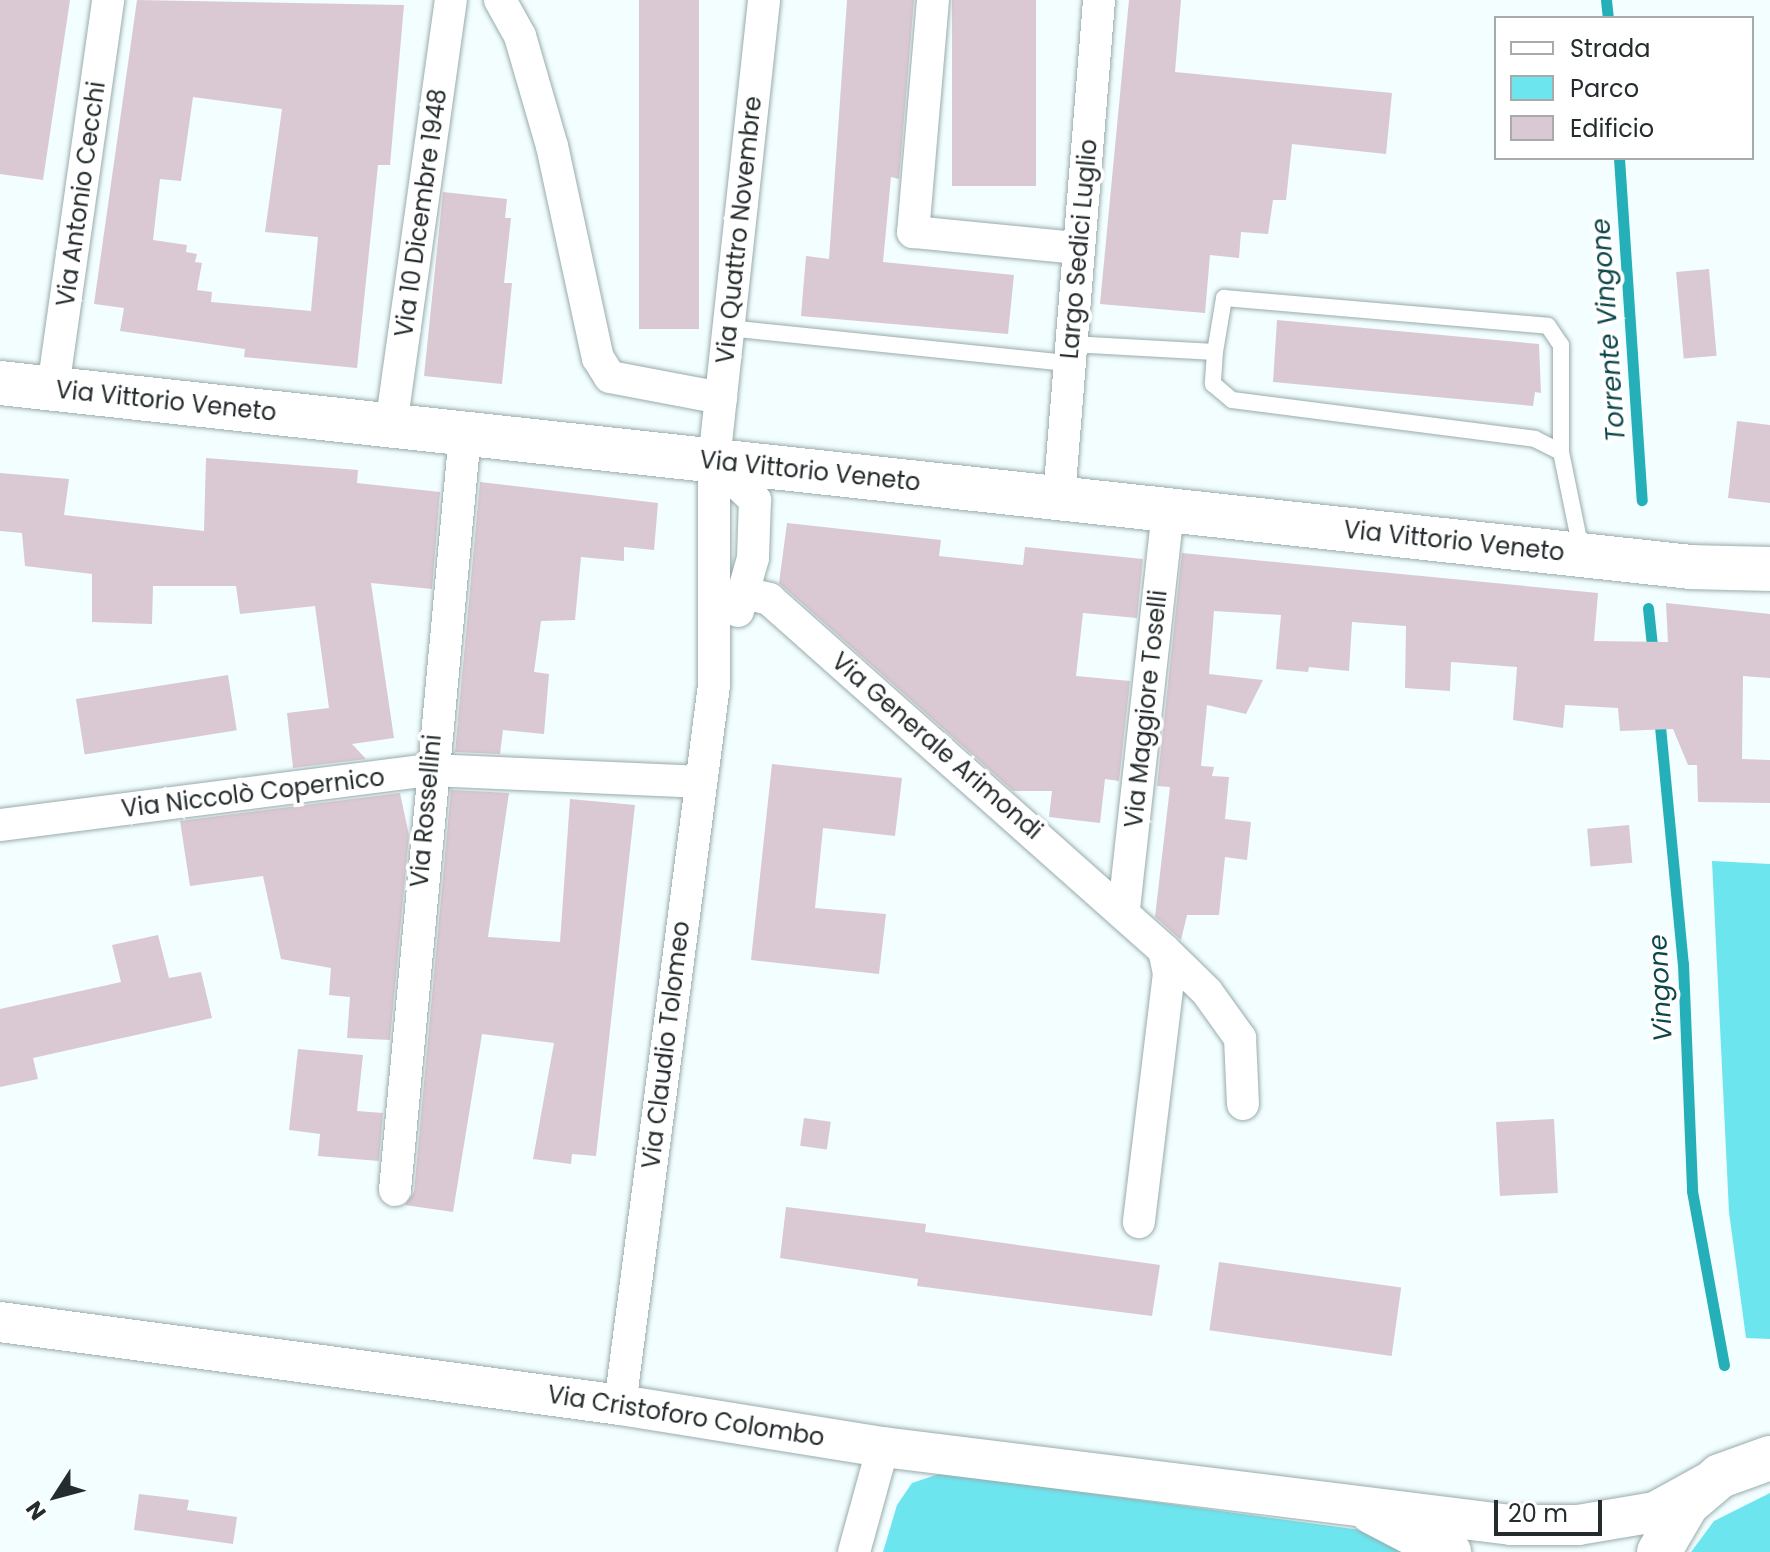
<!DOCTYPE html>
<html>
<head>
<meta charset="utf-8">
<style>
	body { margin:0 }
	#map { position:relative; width:1770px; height:1552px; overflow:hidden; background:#f2feff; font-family:Poppins,sans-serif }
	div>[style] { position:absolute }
	.green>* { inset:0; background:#6de5ef }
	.stream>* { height:11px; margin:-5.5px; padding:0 5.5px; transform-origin:5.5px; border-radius:5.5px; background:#25afb9 }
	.building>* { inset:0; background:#dac9d2; transform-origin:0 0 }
	.roads { filter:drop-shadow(0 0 2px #98abac) drop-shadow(0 0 2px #98abac) }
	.service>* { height:16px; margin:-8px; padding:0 8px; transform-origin:8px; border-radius:8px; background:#fff }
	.minor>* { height:32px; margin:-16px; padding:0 16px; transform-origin:16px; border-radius:16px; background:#fff }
	.tertiary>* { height:40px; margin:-20px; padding:0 20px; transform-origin:20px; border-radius:20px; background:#fff }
	.secondary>* { height:44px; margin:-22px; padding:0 22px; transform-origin:22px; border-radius:22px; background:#fff }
	.primary>* { height:44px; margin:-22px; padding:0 22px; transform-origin:22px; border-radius:22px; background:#fff }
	span { translate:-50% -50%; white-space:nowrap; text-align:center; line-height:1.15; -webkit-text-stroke:8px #fff; paint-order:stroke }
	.street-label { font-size:24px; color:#252c2d }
	.water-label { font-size:26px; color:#0e474b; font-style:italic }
	.legend { position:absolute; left:1494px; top:16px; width:260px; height:144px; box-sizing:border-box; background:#fff; border:2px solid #a8abab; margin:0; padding:10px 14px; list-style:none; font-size:24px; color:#252c2d }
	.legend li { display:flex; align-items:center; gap:16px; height:40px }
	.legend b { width:40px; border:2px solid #a8abab }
	.north { position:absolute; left:16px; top:1456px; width:80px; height:80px; -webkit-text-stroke:6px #fff; paint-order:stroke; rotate:234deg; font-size:22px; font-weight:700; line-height:32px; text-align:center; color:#252c2d }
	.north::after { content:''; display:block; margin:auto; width:28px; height:36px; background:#252c2d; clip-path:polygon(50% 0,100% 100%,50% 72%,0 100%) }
	.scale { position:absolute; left:1494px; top:1500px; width:108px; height:36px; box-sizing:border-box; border:4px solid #252c2d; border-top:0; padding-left:10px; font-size:24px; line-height:28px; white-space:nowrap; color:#252c2d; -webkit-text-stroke:6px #fff; paint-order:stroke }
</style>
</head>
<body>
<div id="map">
	<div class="green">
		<i style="clip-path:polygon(1712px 861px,1770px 864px,1770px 1339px,1746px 1338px,1729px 1212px)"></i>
		<i style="clip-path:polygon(942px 1473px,1368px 1531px,1415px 1552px,883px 1552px,897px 1505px,912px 1483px)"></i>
		<i style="clip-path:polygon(1770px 1493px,1770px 1552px,1691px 1552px,1714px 1521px)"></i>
	</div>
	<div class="stream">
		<i style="left:1606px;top:0;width:18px;rotate:84deg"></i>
		<i style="left:1619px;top:158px;width:343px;rotate:86.2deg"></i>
		<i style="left:1648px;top:608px;width:47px;rotate:83.9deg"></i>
		<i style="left:1659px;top:716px;width:249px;rotate:84.5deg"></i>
		<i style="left:1683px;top:964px;width:227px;rotate:87.7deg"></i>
		<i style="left:1692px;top:1191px;width:177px;rotate:79.6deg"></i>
	</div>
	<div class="building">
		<i style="clip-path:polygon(0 0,70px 0,43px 180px,0 174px)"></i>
		<i style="clip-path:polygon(evenodd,137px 0,404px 5px,390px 165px,378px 165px,357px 368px,244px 357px,245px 349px,120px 331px,124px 308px,94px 304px,137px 0,193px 97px,282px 109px,265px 232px,318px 237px,311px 311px,211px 302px,212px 292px,197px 290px,202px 263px,195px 262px,197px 254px,186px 252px,187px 245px,153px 240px,160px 179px,181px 181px,193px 97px)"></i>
		<i style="left:639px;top:0;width:60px;height:329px"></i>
		<i style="clip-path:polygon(847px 0,914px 0,899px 179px,891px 177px,883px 262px,1014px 275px,1008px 334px,801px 316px,806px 256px,829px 259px)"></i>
		<i style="left:952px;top:0;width:84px;height:186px"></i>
		<i style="clip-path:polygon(1129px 0,1181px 0,1175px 72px,1392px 93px,1386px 154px,1292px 144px,1286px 200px,1273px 200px,1268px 234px,1241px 232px,1239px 258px,1210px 255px,1205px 313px,1100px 304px)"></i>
		<i style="clip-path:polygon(443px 192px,507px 199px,505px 218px,511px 218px,504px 283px,512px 283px,502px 384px,424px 376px)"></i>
		<i style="left:1709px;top:269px;width:87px;height:33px;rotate:85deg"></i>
		<i style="clip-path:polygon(1277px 320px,1539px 344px,1541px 393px,1535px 392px,1533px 406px,1273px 382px)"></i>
		<i style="clip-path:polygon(1737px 421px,1770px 425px,1770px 503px,1728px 498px)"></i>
		<i style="clip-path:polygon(206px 458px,358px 470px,357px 483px,440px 492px,432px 589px,371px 583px,394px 738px,352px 744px,366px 759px,293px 768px,287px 713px,329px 708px,315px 606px,240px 614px,236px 586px,153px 586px,152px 624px,92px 622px,92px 574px,25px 566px,22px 533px,0 531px,0 473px,69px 479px,64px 515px,204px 531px)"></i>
		<i style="clip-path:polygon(480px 482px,658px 503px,654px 550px,624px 547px,624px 561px,581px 557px,575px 620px,541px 621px,534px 672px,549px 674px,544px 734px,503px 730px,500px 754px,455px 752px)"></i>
		<i style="clip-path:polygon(787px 523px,941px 540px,939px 556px,1023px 565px,1025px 547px,1143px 559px,1137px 618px,1083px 613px,1076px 676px,1130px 681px,1119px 781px,1105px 779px,1100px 823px,1049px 817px,1052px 791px,1013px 791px,779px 583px)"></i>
		<i style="clip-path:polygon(1182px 553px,1598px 593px,1594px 641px,1668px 642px,1666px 603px,1770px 614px,1770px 678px,1743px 676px,1742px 759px,1770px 760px,1770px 803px,1698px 802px,1697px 765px,1688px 765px,1673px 729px,1620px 731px,1618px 708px,1565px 705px,1563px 728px,1513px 720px,1517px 667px,1451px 662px,1450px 691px,1405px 688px,1406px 626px,1352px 622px,1349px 671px,1309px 667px,1308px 672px,1276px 669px,1281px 615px,1214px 611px,1209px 674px,1263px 680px,1246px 714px,1207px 705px,1201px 766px,1214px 767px,1212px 776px,1229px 777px,1225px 819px,1251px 822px,1247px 860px,1225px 857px,1219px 915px,1187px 915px,1181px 940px,1155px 917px,1170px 787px,1157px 786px)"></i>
		<i style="left:228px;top:675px;width:56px;height:154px;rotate:81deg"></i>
		<i style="clip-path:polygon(772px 764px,902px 778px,895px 836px,823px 828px,815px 908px,886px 914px,879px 974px,751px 960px)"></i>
		<i style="clip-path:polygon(451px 790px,509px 793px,488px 937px,560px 942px,570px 799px,635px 805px,596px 1156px,572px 1154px,571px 1164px,533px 1159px,554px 1043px,482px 1034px,453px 1212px,405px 1205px,414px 1192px)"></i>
		<i style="clip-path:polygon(400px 793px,409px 835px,390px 1040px,347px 1038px,350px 997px,329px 995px,331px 968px,281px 959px,263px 876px,190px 886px,180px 821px)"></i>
		<i style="left:1629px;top:825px;width:38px;height:42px;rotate:85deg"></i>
		<i style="clip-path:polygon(158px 935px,169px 978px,201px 972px,212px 1018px,33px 1058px,38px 1079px,0 1087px,0 1009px,121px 982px,112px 945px)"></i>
		<i style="clip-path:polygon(298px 1049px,363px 1055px,357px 1111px,383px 1113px,379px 1161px,318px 1156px,320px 1134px,289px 1130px)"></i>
		<i style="left:804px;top:1118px;width:27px;height:28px;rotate:8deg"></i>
		<i style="left:1554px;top:1119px;width:74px;height:58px;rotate:87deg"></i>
		<i style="clip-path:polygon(786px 1207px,926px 1224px,925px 1232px,1160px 1265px,1152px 1316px,917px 1286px,918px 1279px,780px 1258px)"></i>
		<i style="left:1219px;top:1262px;width:184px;height:69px;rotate:8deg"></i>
		<i style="clip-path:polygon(139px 1494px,189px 1500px,187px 1510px,237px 1517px,233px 1544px,134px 1530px)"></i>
	</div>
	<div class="roads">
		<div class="service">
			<i style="left:728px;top:328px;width:343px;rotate:5.9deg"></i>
			<i style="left:1071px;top:344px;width:144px;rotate:3.2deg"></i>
			<i style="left:1215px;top:352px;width:32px;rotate:94deg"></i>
			<i style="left:1213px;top:384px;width:25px;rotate:40deg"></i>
			<i style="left:1232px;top:400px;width:305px;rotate:7.3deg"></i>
			<i style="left:1535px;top:439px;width:29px;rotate:27deg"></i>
			<i style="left:1561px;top:452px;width:104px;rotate:78.4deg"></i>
			<i style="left:1215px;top:352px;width:55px;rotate:-80.5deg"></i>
			<i style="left:1224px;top:298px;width:325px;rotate:4.9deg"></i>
			<i style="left:1548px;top:326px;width:23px;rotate:56deg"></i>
			<i style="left:1561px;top:345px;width:107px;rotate:90deg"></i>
		</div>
		<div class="minor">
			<i style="left:500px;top:0;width:41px;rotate:60.9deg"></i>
			<i style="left:520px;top:36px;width:115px;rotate:73.8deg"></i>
			<i style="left:552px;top:146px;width:217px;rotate:77.8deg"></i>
			<i style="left:598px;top:358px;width:22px;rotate:58deg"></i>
			<i style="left:610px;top:377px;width:113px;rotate:10.7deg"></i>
			<i style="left:933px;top:0;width:233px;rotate:94.9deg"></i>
			<i style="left:913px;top:232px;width:165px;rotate:5.6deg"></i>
			<i style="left:53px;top:388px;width:392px;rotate:-81.9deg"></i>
			<i style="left:391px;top:426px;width:430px;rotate:-82deg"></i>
			<i style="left:714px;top:461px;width:57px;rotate:43.6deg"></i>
			<i style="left:755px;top:500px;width:58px;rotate:92deg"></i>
			<i style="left:753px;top:558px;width:55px;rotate:105.8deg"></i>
			<i style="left:1059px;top:498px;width:500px;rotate:-85.4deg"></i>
			<i style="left:744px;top:593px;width:26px;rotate:13deg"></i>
			<i style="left:769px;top:599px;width:528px;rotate:41.62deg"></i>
			<i style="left:1164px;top:950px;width:24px;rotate:78deg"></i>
			<i style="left:1169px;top:973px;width:251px;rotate:96.9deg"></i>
			<i style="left:0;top:825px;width:433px;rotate:-7.3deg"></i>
			<i style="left:429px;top:770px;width:270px;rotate:2.5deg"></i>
			<i style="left:1124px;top:909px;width:401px;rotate:-83.7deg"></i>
			<i style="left:1164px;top:950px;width:60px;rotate:44.3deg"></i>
			<i style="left:1207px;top:992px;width:57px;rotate:54.3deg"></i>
			<i style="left:1240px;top:1038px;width:66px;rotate:87.4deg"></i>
			<i style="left:395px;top:1190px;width:759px;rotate:-84.71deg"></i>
			<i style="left:620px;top:1405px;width:726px;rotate:-82.56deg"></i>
			<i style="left:714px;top:685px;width:224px;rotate:-90deg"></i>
			<i style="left:714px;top:461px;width:464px;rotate:-83.8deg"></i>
			<i style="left:854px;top:1552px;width:109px;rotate:-74.6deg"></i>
		</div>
		<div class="tertiary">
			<i style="left:0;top:1322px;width:626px;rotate:7.62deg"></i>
			<i style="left:620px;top:1405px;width:266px;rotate:9.1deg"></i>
			<i style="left:883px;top:1447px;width:633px;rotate:7.08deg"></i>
			<i style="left:1511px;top:1525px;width:67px"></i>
			<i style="left:1578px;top:1525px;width:78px;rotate:-9.6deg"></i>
			<i style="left:1655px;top:1512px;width:58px;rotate:-28.8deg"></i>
		</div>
		<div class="secondary">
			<i style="left:0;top:383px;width:1700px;rotate:6.21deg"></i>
			<i style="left:1690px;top:567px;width:80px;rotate:1.4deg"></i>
		</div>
		<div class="primary">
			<i style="left:1372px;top:1512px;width:87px;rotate:27.5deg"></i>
			<i style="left:1659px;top:1552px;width:56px;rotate:-59.7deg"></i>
			<i style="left:1687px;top:1504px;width:43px;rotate:-40.3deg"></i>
			<i style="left:1720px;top:1476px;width:53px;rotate:-19.8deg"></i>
		</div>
	</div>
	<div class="street-label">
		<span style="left:81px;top:194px;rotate:-82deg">Via Antonio Cecchi</span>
		<span style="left:421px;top:213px;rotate:-82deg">Via 10 Dicembre 1948</span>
		<span style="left:739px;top:230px;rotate:-84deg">Via Quattro Novembre</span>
		<span style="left:1079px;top:249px;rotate:-85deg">Largo Sedici Luglio</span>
		<span style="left:166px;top:401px;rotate:6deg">Via Vittorio Veneto</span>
		<span style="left:810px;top:471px;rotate:6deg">Via Vittorio Veneto</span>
		<span style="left:1454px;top:541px;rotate:6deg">Via Vittorio Veneto</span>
		<span style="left:1146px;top:709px;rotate:-84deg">Via Maggiore Toselli</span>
		<span style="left:937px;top:746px;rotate:41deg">Via Generale Arimondi</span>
		<span style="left:253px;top:793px;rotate:-7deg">Via Niccolò Copernico</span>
		<span style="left:426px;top:811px;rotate:-85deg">Via Rossellini</span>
		<span style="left:666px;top:1045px;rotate:-83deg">Via Claudio Tolomeo</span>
		<span style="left:686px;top:1416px;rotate:9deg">Via Cristoforo Colombo</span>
	</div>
	<div class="water-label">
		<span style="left:1609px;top:330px;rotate:-94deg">Torrente Vingone</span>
		<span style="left:1661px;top:988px;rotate:-93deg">Vingone</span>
	</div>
	<ul class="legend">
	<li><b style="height:10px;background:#fff"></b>Strada</li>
	<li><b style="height:22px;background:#6de5ef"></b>Parco</li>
	<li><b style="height:22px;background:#dac9d2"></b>Edificio</li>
	</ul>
	<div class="north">N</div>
	<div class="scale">20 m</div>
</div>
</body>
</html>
